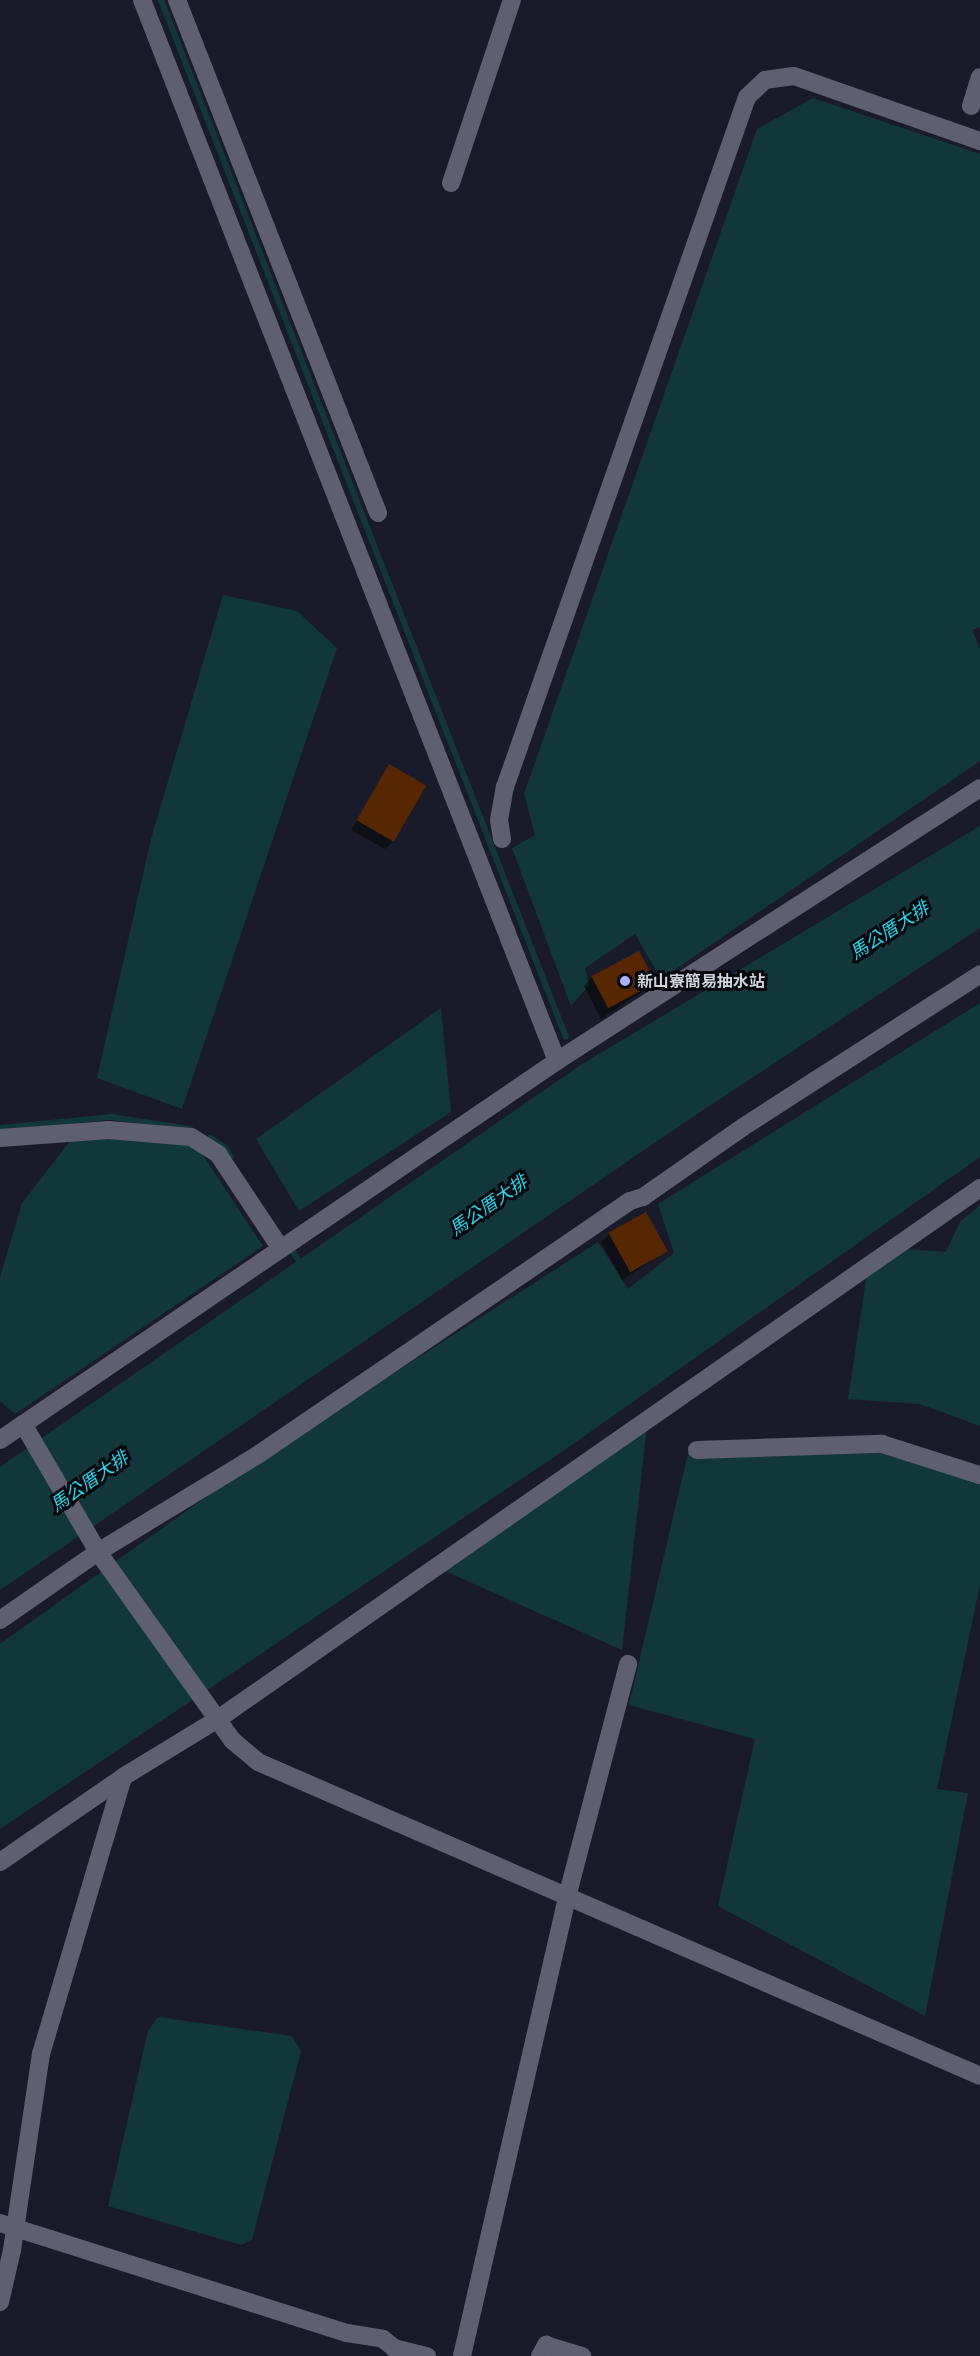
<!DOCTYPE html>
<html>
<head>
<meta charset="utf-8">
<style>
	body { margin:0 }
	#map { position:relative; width:980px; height:2356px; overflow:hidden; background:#1a1b2a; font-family:Ubuntu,"Noto Sans TC",sans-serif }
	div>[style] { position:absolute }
	.water>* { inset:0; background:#12373b }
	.shadow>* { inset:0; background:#0007 }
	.stream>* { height:6px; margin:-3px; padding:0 3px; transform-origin:3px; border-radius:3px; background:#12373b }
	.building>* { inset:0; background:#572704; transform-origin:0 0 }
	.minor>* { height:18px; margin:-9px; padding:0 9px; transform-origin:9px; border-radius:9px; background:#5e6072 }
	.dots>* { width:16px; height:16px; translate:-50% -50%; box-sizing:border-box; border:3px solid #06070d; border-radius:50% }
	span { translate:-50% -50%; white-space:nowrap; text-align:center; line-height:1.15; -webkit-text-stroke:6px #06070d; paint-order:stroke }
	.poi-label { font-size:16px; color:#d2d3dd; font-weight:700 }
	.left { translate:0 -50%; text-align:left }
	.water-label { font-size:18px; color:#22dbed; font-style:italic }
</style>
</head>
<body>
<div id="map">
	<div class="water">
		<i style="clip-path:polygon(813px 98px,980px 154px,980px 627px,972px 630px,980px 648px,980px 761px,661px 979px,635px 934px,585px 968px,589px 985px,571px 1006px,512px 848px,535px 835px,524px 794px,757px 129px)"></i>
		<i style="clip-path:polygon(223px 595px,297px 611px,337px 648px,182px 1109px,97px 1078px,151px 839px)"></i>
		<i style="clip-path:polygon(980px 826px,980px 928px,694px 1116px,0 1590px,0 1467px,579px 1066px)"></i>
		<i style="clip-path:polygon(980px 1003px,980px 1157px,566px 1449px,0 1829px,0 1644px,245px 1469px,598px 1242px,628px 1289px,674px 1253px,658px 1204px)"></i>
		<i style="clip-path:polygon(441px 1008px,451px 1112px,299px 1211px,256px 1139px)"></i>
		<i style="clip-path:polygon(77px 1132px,191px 1137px,263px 1246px,15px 1414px,0 1401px,0 1277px,22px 1203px)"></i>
		<i style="clip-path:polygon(980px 1205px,980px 1426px,920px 1404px,848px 1399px,868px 1266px,893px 1248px,946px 1252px,960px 1222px)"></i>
		<i style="clip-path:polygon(648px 1417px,622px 1650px,436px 1567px)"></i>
		<i style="clip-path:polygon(885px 1439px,980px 1470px,980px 1585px,937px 1789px,968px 1793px,925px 2016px,718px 1906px,755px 1739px,629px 1705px,689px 1449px)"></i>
		<i style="clip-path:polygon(158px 2017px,292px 2036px,301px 2051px,252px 2240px,241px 2245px,108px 2206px,148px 2031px)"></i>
	</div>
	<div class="shadow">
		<i style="clip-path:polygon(390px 766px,394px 840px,385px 849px,351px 830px)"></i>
		<i style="clip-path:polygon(592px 977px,655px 983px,601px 1019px,584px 986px)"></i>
		<i style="clip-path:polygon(610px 1234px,666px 1251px,622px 1280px,601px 1242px)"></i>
	</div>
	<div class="stream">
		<i style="left:161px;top:0;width:1113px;rotate:68.67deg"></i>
		<i style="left:0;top:1128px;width:112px;rotate:-5.7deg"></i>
		<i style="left:111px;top:1117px;width:80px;rotate:8.6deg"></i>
		<i style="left:210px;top:1138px;width:17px;rotate:33deg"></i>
		<i style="left:224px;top:1147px;width:12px;rotate:55deg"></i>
		<i style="left:289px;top:1246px;width:23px;rotate:56deg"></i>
	</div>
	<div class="building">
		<i style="left:389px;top:764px;width:43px;height:65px;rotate:30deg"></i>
		<i style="left:639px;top:951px;width:36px;height:54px;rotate:62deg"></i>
		<i style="left:646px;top:1212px;width:45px;height:43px;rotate:61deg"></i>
	</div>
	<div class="minor">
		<i style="left:142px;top:0;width:1139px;rotate:68.64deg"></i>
		<i style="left:177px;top:0;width:551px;rotate:68.6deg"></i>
		<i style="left:971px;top:106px;width:30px;rotate:-73deg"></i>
		<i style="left:451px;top:183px;width:193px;rotate:-71.6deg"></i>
		<i style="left:502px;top:839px;width:19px;rotate:-99deg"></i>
		<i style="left:499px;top:820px;width:34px;rotate:-80deg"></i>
		<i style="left:505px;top:787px;width:731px;rotate:-70.67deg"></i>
		<i style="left:747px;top:97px;width:25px;rotate:-43deg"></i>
		<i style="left:765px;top:80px;width:29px;rotate:-8deg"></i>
		<i style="left:794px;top:76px;width:197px;rotate:19.3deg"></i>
		<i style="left:0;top:1138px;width:109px;rotate:-4.2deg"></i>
		<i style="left:109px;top:1130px;width:82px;rotate:4.9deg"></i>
		<i style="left:191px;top:1137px;width:32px;rotate:32deg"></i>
		<i style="left:218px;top:1154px;width:114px;rotate:56.4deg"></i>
		<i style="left:23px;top:1424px;width:148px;rotate:59.6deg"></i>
		<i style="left:98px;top:1552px;width:231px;rotate:54.5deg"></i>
		<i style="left:232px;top:1740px;width:34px;rotate:40deg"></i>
		<i style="left:258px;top:1762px;width:787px;rotate:23.5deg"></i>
		<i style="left:0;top:1440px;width:674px;rotate:-34.23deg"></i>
		<i style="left:557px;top:1061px;width:503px;rotate:-32.84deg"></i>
		<i style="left:697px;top:1450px;width:185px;rotate:-1.9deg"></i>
		<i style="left:882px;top:1444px;width:103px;rotate:17.6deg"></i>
		<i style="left:0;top:1620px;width:119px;rotate:-34.8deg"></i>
		<i style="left:98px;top:1552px;width:188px;rotate:-31.3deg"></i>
		<i style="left:259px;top:1454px;width:449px;rotate:-34.3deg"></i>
		<i style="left:630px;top:1201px;width:14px;rotate:-17deg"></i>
		<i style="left:643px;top:1197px;width:122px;rotate:-35deg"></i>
		<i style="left:743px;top:1127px;width:282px;rotate:-32.8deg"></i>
		<i style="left:0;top:1862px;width:150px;rotate:-34.6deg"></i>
		<i style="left:123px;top:1777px;width:111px;rotate:-31.4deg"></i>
		<i style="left:218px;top:1719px;width:929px;rotate:-34.87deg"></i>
		<i style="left:0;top:2223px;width:364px;rotate:17.6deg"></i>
		<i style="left:347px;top:2333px;width:36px;rotate:9deg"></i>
		<i style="left:383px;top:2339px;width:14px;rotate:39deg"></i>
		<i style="left:394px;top:2348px;width:34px;rotate:14deg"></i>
		<i style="left:0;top:2302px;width:53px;rotate:-77deg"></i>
		<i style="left:12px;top:2250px;width:198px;rotate:-81.6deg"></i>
		<i style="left:41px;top:2054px;width:289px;rotate:-73.5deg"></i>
		<i style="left:462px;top:2356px;width:471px;rotate:-77.1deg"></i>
		<i style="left:567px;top:1897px;width:241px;rotate:-75.3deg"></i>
		<i style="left:540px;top:2356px;width:13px;rotate:-61deg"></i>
		<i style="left:546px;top:2345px;width:38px;rotate:17deg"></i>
	</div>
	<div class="dots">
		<i style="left:625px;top:981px;background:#aab0fb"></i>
	</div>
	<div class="poi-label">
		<span class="left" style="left:637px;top:981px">新山寮簡易抽水站</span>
	</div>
	<div class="water-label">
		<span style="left:889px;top:930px;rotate:-33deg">馬公厝大排</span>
		<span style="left:488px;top:1205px;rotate:-35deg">馬公厝大排</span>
		<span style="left:89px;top:1481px;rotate:-35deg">馬公厝大排</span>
	</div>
</div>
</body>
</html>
